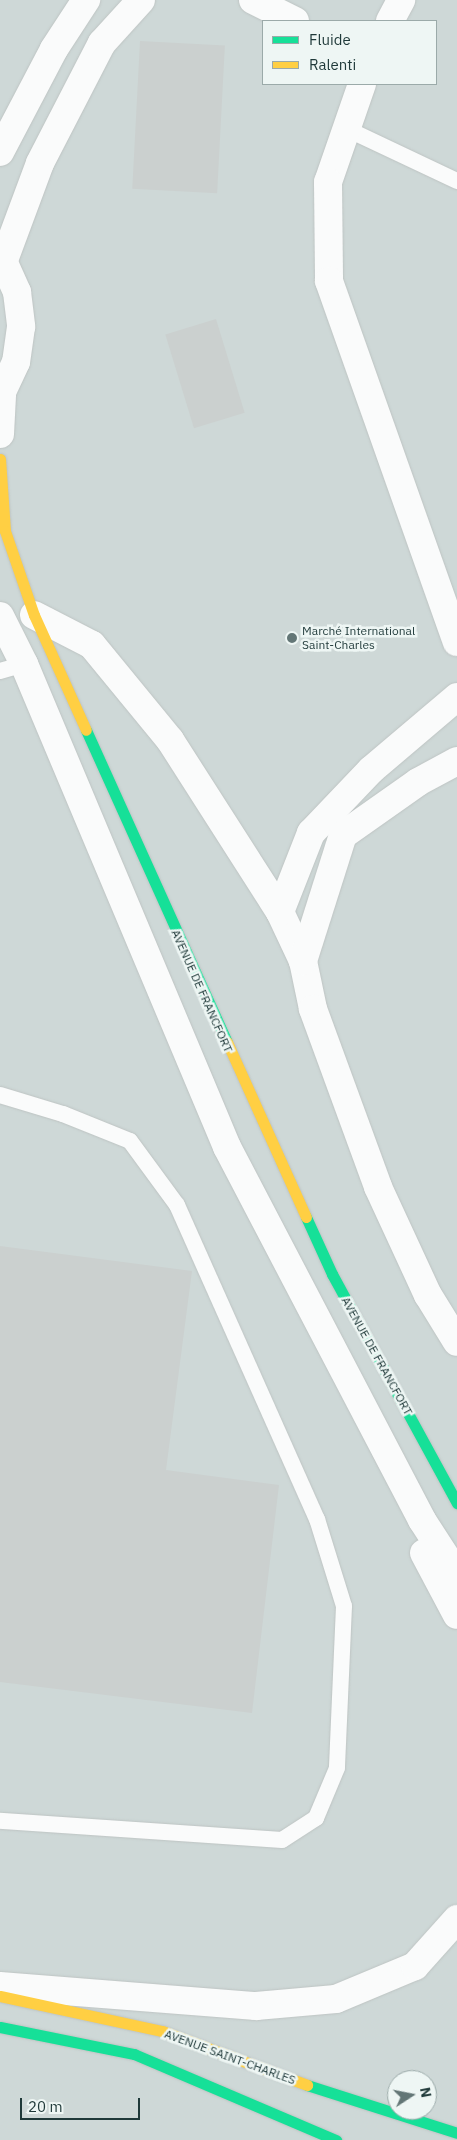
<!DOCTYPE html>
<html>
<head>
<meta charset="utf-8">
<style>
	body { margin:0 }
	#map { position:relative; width:457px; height:2140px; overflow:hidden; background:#e1e7e6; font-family:"IBM Plex Sans",sans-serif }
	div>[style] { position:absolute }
	.built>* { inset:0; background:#ced8d7 }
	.building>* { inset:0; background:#cbd0cf; transform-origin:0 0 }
	.roads { filter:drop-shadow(0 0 1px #bec4c3) drop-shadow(0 0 1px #bec4c3) }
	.lane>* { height:16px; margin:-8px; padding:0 8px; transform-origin:8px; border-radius:8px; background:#fafbfb }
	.street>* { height:28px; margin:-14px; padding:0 14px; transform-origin:14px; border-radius:14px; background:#fafbfb }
	.fast>* { height:11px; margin:-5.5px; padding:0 5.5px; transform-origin:5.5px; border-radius:5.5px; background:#16e098 }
	.slow>* { height:11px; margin:-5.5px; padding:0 5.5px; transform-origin:5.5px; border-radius:5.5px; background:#ffcf43 }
	.dots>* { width:14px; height:14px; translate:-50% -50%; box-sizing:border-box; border:2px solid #eef6f4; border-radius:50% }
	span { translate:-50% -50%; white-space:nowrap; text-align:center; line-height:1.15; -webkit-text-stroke:5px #eef6f4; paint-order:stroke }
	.poi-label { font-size:12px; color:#1f3939 }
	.left { translate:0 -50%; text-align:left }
	.street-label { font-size:12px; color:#1f3939 }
	.legend { position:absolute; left:262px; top:20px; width:175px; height:65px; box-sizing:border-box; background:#eef6f4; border:1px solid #9baaa9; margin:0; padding:6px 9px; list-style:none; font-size:15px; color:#1f3939 }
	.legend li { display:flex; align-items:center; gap:10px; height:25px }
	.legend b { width:25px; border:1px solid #9baaa9 }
	.north { position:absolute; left:387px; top:2070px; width:50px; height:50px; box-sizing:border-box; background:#eef6f4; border:1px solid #9baaa9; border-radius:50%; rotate:79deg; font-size:14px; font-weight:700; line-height:20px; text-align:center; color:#1f3939 }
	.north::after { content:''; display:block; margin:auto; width:18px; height:22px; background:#637676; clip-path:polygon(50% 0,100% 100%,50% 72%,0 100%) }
	.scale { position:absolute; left:20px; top:2098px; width:120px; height:22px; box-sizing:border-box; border:2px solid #1f3939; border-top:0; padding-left:6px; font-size:15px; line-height:18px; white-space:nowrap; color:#1f3939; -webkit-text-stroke:4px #eef6f4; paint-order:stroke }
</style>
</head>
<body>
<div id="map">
	<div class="built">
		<i style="clip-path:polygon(evenodd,0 0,457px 0,457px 2140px,0 2140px,0 0,263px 21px,436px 21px,436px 84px,263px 84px,263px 21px,0 0,397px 2080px,427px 2080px,427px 2110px,397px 2110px,397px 2080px)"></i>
	</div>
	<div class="building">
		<i style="left:140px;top:41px;width:85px;height:148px;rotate:3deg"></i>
		<i style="left:216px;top:319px;width:98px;height:53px;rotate:73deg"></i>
		<i style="clip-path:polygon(0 1246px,192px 1271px,166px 1470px,279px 1485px,252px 1713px,0 1682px)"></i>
	</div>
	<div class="roads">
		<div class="lane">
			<i style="left:347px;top:129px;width:122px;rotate:25.3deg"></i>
			<i style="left:0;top:671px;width:25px;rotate:-16deg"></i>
			<i style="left:0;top:1095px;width:66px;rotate:16.8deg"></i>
			<i style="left:63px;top:1114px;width:72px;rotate:21.9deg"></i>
			<i style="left:130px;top:1141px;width:79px;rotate:53.7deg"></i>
			<i style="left:177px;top:1205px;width:344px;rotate:66deg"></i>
			<i style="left:317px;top:1519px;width:91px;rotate:72.8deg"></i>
			<i style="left:344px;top:1606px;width:162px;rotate:92.5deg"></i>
			<i style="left:337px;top:1768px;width:54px;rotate:112.8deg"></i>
			<i style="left:316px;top:1818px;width:40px;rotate:147.1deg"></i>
			<i style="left:282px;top:1840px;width:283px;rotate:-176.1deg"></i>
		</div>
		<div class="street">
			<i style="left:253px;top:0;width:47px;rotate:26.6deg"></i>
			<i style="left:390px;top:21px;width:24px;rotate:-62deg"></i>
			<i style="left:362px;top:84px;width:104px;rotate:109.1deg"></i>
			<i style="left:328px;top:182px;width:99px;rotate:89.4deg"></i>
			<i style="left:329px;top:281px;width:383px;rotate:70.5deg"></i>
			<i style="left:0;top:152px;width:116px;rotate:-62.3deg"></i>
			<i style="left:54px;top:49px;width:59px;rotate:-56.9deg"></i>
			<i style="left:0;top:254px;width:42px;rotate:65.9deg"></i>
			<i style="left:17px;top:292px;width:35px;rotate:83deg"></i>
			<i style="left:21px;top:327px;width:35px;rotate:98deg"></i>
			<i style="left:16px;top:362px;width:38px;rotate:115deg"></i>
			<i style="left:4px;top:260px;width:103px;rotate:-69.6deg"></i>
			<i style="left:40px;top:163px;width:135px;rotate:-62.7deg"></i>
			<i style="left:102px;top:43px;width:58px;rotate:-47.8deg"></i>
			<i style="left:0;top:434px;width:39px;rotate:-87deg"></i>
			<i style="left:34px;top:615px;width:65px;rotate:27.3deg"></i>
			<i style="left:92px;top:645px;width:123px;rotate:50.6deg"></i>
			<i style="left:170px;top:740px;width:204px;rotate:57.4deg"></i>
			<i style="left:280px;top:912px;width:54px;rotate:64.9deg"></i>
			<i style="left:303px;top:961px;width:49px;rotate:78.2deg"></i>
			<i style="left:313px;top:1009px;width:189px;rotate:69.9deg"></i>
			<i style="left:378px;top:1187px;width:119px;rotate:65.2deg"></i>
			<i style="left:428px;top:1295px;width:55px;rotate:58.3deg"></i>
			<i style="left:0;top:616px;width:54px;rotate:63.4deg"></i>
			<i style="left:24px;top:664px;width:524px;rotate:67.2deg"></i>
			<i style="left:227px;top:1147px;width:421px;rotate:62.4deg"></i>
			<i style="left:422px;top:1520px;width:64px;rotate:57.1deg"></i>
			<i style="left:280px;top:912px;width:85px;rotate:-68.6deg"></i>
			<i style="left:311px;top:833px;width:87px;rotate:-46.4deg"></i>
			<i style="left:371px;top:770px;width:113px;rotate:-40.3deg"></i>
			<i style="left:303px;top:961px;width:132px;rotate:-72.4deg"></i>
			<i style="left:343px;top:835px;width:92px;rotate:-35.2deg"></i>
			<i style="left:418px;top:782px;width:44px;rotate:-28.3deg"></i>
			<i style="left:424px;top:1553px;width:70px;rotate:62deg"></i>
			<i style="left:0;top:1986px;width:257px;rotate:4.5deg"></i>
			<i style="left:256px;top:2006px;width:80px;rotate:-5deg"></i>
			<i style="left:336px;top:1999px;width:86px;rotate:-22.7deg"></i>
			<i style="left:415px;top:1966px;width:63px;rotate:-48.2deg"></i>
		</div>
		<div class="fast">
			<i style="left:86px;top:730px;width:342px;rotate:65.7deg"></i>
			<i style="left:306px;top:1217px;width:63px;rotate:65.5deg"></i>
			<i style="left:332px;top:1274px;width:261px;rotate:61.4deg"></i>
			<i style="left:0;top:2027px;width:137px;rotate:11.4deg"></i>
			<i style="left:134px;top:2054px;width:220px;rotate:23.1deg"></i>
			<i style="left:307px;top:2085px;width:157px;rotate:17.7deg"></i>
		</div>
		<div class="slow">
			<i style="left:0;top:459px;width:72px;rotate:86deg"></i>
			<i style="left:5px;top:531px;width:89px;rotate:71deg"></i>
			<i style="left:34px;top:615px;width:126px;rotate:65.7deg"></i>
			<i style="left:227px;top:1042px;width:192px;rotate:65.7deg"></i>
			<i style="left:0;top:1996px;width:166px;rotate:12.2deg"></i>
			<i style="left:162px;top:2031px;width:155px;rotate:20.4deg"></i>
		</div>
	</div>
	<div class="dots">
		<i style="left:292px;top:638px;background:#637676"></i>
	</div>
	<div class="poi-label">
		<span class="left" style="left:302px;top:638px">Marché International<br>Saint-Charles</span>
	</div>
	<div class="street-label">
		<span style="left:202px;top:991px;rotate:66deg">AVENUE DE FRANCFORT</span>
		<span style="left:377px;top:1356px;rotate:61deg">AVENUE DE FRANCFORT</span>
		<span style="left:230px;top:2057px;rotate:20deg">AVENUE SAINT-CHARLES</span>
	</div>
	<ul class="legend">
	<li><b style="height:6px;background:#16e098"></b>Fluide</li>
	<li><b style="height:6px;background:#ffcf43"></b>Ralenti</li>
	</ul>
	<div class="north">N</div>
	<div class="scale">20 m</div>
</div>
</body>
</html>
